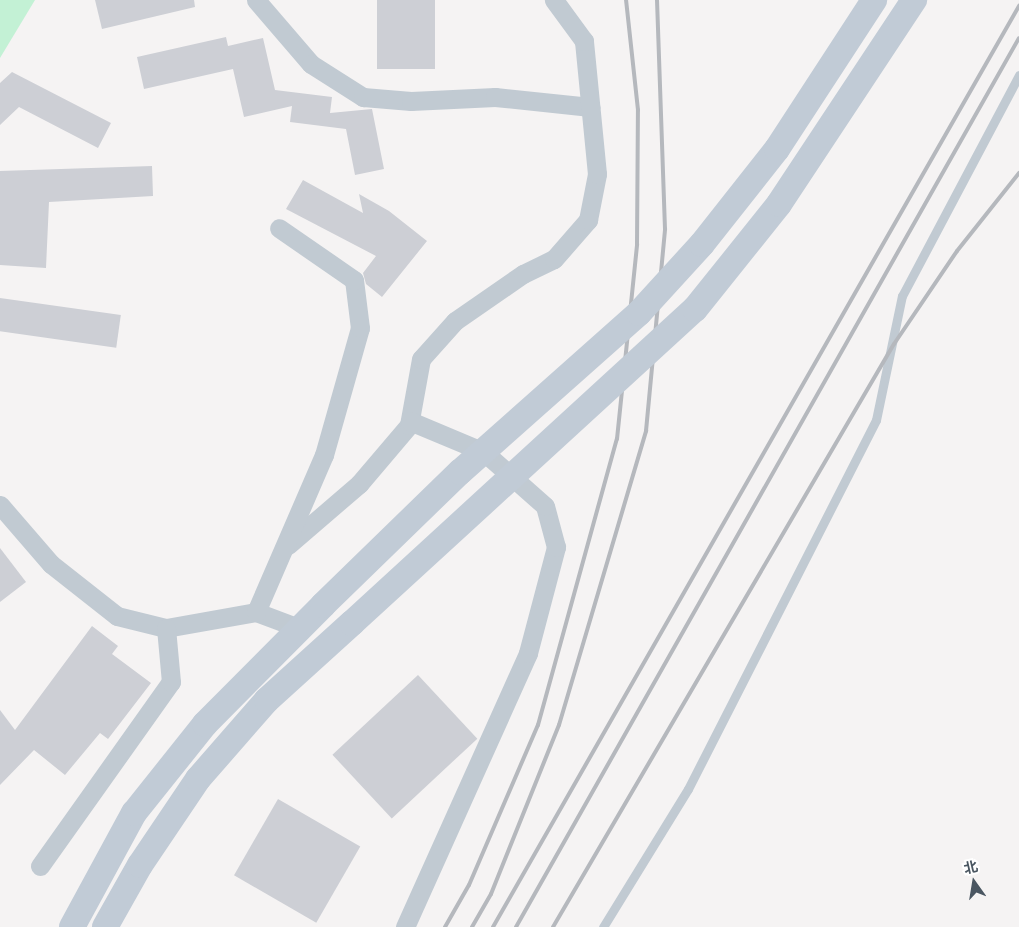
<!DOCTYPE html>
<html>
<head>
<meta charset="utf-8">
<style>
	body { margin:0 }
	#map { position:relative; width:1019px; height:927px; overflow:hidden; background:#f5f3f3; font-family:Cabin,"Noto Sans SC",sans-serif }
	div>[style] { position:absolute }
	.green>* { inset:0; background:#c3f1d5 }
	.building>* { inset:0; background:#cdcfd5; transform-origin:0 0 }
	.service>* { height:9px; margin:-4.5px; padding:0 4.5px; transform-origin:4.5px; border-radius:4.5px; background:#c1cad2 }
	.minor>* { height:19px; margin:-9.5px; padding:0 9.5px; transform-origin:9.5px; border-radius:9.5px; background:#c1cad2 }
	.secondary>* { height:26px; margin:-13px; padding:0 13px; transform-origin:13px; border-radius:13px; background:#c1cbd6 }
	.rail>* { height:4px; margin:-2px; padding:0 2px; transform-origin:2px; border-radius:2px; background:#b5b8bd }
	.secondary-bridge>* { height:26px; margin:-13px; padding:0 13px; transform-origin:13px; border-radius:13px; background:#c1cbd6 }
	span { translate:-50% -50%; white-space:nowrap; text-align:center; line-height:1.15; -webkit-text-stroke:4px #fff; paint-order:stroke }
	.north { position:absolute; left:949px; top:857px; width:50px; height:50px; -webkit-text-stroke:4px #fff; paint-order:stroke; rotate:347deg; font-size:14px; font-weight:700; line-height:20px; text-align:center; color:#4a5661 }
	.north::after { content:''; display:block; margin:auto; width:18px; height:22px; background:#4a5661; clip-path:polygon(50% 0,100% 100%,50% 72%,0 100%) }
</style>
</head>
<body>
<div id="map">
	<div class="green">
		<i style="clip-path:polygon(0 0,35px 0,0 58px)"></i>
	</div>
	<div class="building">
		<i style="clip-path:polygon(95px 0,194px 0,195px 7px,102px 29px)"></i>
		<i style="left:377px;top:0;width:58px;height:69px"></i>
		<i style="clip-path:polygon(226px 37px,228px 46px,263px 38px,275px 90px,332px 97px,330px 113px,372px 109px,384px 169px,355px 175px,346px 129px,290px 122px,292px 106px,244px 117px,233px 69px,144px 89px,137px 57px)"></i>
		<i style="clip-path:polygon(12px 72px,111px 123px,98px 148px,19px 107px,0 125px,0 83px)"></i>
		<i style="clip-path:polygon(152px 166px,153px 196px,49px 202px,46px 268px,0 265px,0 171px)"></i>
		<i style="clip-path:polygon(303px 180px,363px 213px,359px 194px,389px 211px,427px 241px,382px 297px,366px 284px,363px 273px,376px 256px,286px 209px)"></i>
		<i style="left:0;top:298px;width:122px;height:33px;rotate:8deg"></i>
		<i style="clip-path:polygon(0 548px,26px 582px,0 602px)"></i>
		<i style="clip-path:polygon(92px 626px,118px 646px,112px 654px,151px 683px,108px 739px,100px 733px,65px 775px,34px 750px,0 785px,0 710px,15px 730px)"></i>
		<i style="left:418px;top:675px;width:87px;height:117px;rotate:47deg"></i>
		<i style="left:278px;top:799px;width:95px;height:88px;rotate:30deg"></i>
	</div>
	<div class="service">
		<i style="left:603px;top:927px;width:162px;rotate:-58.4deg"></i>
		<i style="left:688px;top:789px;width:414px;rotate:-63deg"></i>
		<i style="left:876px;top:420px;width:127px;rotate:-78.2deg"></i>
		<i style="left:902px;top:296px;width:250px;rotate:-62.1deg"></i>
	</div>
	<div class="minor">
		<i style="left:256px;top:0;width:84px;rotate:49.3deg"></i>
		<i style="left:311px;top:64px;width:62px;rotate:32.4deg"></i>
		<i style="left:363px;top:97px;width:48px;rotate:4.8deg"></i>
		<i style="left:411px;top:101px;width:84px;rotate:-2.7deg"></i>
		<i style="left:495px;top:97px;width:96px;rotate:6deg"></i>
		<i style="left:0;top:505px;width:78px;rotate:49.2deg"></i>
		<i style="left:51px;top:564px;width:84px;rotate:38.2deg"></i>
		<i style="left:117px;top:616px;width:50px;rotate:13.8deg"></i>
		<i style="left:166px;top:628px;width:91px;rotate:-10.1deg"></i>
		<i style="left:256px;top:612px;width:46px;rotate:20.4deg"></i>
		<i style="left:288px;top:545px;width:94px;rotate:-40.7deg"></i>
		<i style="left:359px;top:484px;width:77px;rotate:-49.7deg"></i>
		<i style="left:409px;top:425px;width:67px;rotate:-79.7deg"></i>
		<i style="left:421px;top:359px;width:51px;rotate:-48.2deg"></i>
		<i style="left:455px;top:321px;width:83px;rotate:-34.7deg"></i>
		<i style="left:523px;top:274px;width:34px;rotate:-26deg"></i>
		<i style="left:554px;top:259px;width:52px;rotate:-48.9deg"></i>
		<i style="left:588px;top:220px;width:47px;rotate:-78.9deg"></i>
		<i style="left:597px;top:174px;width:134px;rotate:-95.6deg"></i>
		<i style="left:584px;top:41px;width:51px;rotate:-126.2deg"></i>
		<i style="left:256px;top:612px;width:171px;rotate:-66.6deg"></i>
		<i style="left:324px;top:455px;width:132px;rotate:-74.2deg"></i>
		<i style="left:360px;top:328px;width:48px;rotate:-97.1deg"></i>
		<i style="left:354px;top:280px;width:91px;rotate:-145.3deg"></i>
		<i style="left:40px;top:866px;width:226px;rotate:-54.6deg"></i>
		<i style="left:171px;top:682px;width:54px;rotate:-95.3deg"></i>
		<i style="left:405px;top:927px;width:300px;rotate:-65.8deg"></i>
		<i style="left:528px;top:653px;width:110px;rotate:-75.2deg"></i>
		<i style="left:556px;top:547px;width:42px;rotate:-105deg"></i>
		<i style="left:545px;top:506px;width:81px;rotate:-138.5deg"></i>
		<i style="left:484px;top:452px;width:80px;rotate:-157.3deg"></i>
	</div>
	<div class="secondary">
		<i style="left:72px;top:927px;width:130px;rotate:-61.5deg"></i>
		<i style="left:134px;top:813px;width:114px;rotate:-51.4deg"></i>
		<i style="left:205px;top:724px;width:168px;rotate:-45.2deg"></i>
		<i style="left:105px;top:927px;width:71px;rotate:-60.6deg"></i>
		<i style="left:140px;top:865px;width:104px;rotate:-56deg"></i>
		<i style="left:198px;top:779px;width:105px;rotate:-48.9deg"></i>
		<i style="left:267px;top:700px;width:115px;rotate:-42.2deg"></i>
	</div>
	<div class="rail">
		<i style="left:445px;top:927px;width:48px;rotate:-60.3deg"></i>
		<i style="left:469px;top:885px;width:174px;rotate:-66.7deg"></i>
		<i style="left:538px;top:725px;width:297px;rotate:-74.6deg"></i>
		<i style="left:617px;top:439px;width:196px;rotate:-84.1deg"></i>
		<i style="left:637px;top:244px;width:134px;rotate:-89.6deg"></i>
		<i style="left:638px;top:110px;width:111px;rotate:-96.2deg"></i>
		<i style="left:472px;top:927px;width:38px;rotate:-60deg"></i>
		<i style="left:491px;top:894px;width:182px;rotate:-68.1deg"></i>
		<i style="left:559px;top:725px;width:307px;rotate:-73.5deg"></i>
		<i style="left:646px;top:431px;width:203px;rotate:-84.6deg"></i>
		<i style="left:665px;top:229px;width:229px;rotate:-92deg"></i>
		<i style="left:493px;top:927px;width:1061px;rotate:-60.27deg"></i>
		<i style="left:516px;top:927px;width:1021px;rotate:-60.5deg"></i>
		<i style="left:553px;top:927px;width:675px;rotate:-59.68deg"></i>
		<i style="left:894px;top:344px;width:112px;rotate:-55.9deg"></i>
		<i style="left:957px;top:251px;width:100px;rotate:-51.5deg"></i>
	</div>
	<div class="secondary-bridge">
		<i style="left:323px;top:605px;width:191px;rotate:-44.2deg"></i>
		<i style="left:460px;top:472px;width:239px;rotate:-41.6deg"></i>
		<i style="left:639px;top:313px;width:93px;rotate:-47.6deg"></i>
		<i style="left:702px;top:244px;width:121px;rotate:-51.7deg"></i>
		<i style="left:777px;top:149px;width:178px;rotate:-56.9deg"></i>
		<i style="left:352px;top:623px;width:465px;rotate:-42.5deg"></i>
		<i style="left:695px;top:309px;width:134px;rotate:-51.3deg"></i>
		<i style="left:779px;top:204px;width:245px;rotate:-56.5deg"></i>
	</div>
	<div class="north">北</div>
</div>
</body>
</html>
